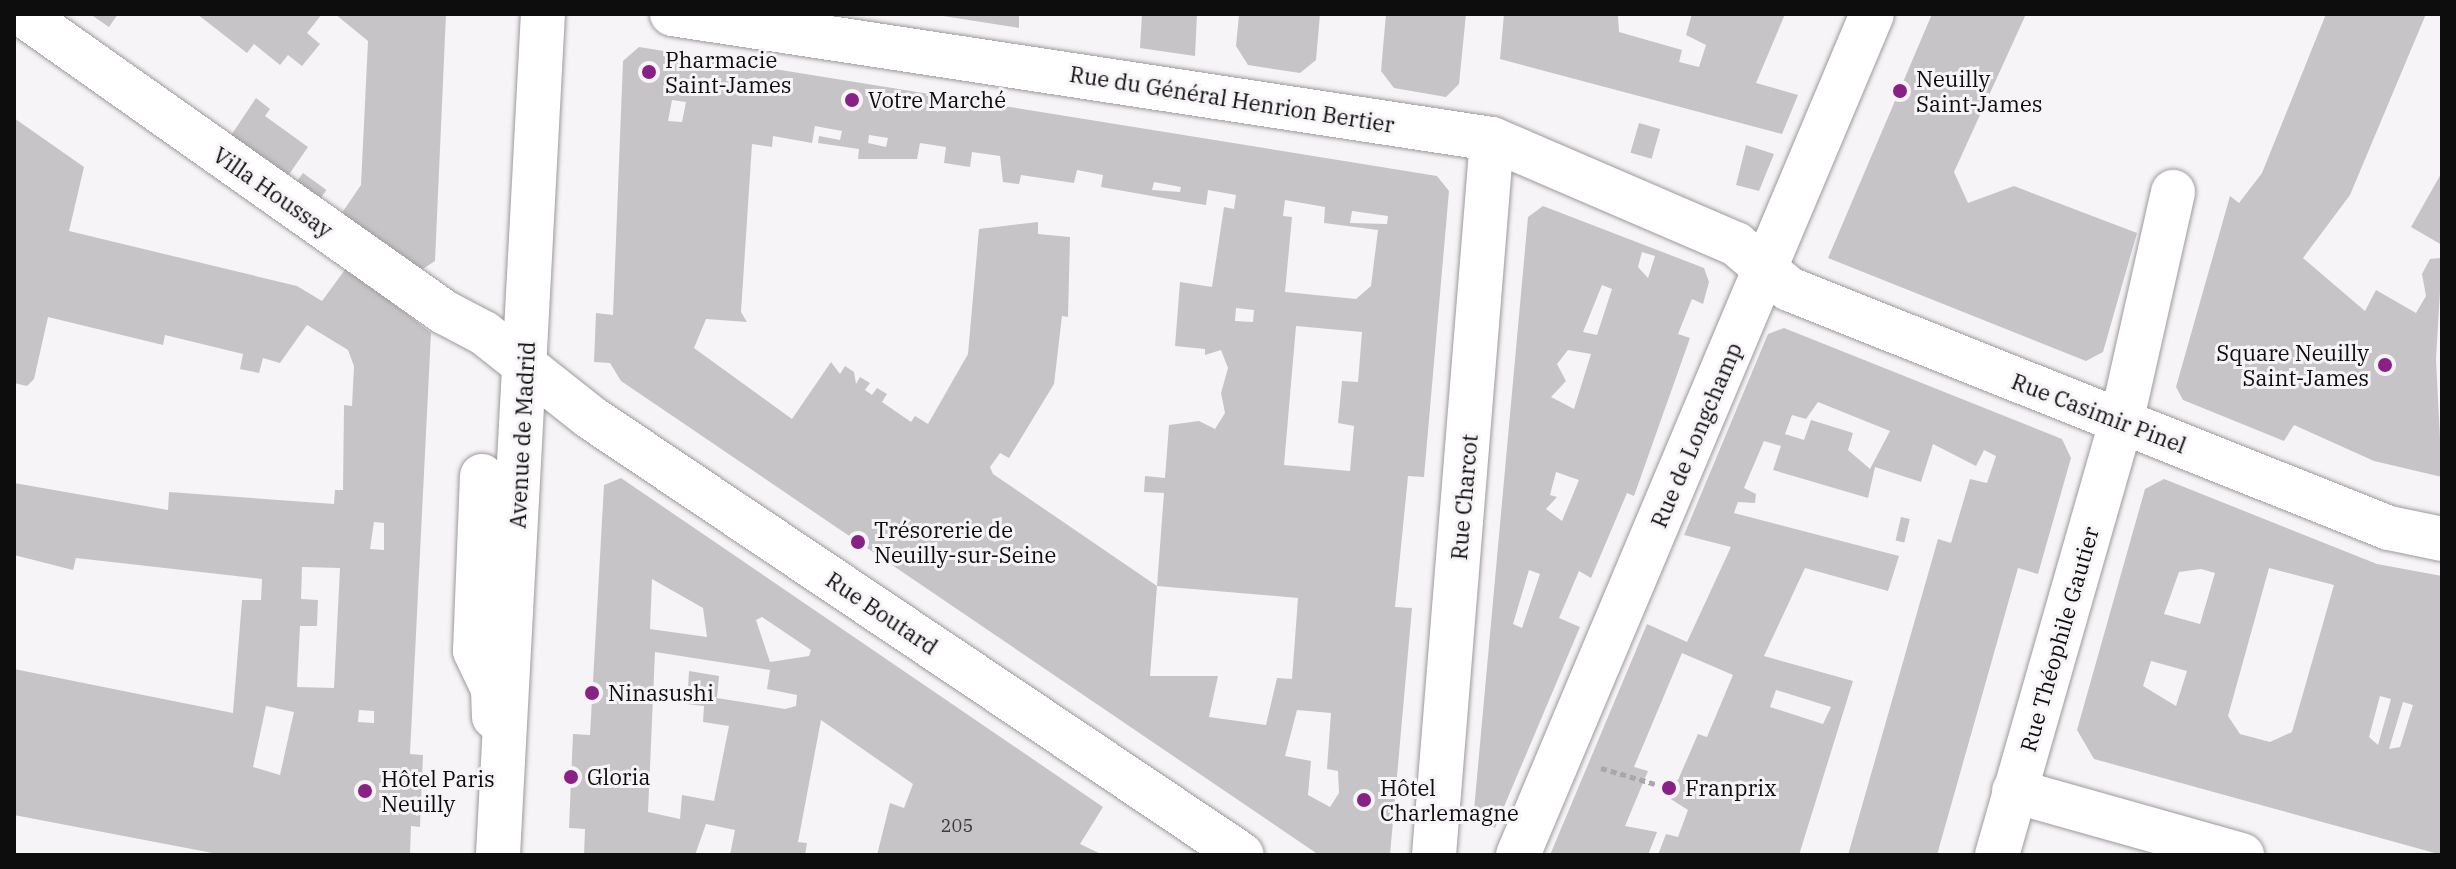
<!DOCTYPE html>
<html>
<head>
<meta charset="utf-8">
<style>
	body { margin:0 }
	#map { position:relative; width:2456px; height:869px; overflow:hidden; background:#f7f4f7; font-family:"IBM Plex Serif",serif }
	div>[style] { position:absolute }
	.building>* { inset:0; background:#c7c4c7; transform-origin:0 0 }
	.path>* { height:5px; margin-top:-2.5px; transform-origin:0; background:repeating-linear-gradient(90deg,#a9a7a9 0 6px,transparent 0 10px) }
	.roads { filter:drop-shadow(0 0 2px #9d9a9c) drop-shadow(0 0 2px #9d9a9c) }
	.minor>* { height:44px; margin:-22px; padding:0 22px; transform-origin:22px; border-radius:22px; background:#fff }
	.dots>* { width:22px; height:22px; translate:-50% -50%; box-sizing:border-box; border:4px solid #f7f4f7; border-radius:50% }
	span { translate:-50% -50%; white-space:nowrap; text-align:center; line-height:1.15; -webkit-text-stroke:6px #f7f4f7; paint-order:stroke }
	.number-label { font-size:18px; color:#3c3b3c }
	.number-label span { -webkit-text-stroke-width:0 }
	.poi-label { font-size:22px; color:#0e0d0e }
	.left { translate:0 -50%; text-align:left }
	.right { translate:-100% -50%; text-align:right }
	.street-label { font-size:22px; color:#0e0d0e }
	.frame { position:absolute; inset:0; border:16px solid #0e0d0e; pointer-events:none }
</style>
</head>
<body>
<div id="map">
	<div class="building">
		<i style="clip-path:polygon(90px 14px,118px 14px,109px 27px)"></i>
		<i style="clip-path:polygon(197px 14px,322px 14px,307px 33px,320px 44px,302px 66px,288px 55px,280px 65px,254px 44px,247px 53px)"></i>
		<i style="clip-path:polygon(335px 14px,446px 14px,435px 261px,415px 274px,337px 220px,361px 185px,368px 41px)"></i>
		<i style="clip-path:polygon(943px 14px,1019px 14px,1019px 28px,943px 16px)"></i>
		<i style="clip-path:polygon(1142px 14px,1197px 14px,1195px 56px,1140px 48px)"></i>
		<i style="clip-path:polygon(1239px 14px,1320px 14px,1316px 60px,1300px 73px,1248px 65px,1236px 46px)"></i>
		<i style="clip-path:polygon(1386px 14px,1466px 14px,1459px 84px,1446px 97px,1394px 88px,1381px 71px)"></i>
		<i style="clip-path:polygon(1504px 14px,1618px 16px,1619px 32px,1682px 50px,1679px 62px,1699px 67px,1706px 45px,1686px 35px,1692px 14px,1785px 14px,1756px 83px,1798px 95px,1782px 134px,1500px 59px)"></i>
		<i style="clip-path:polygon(1932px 14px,2026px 14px,1954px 172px,1968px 203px,2014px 186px,2137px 233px,2103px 352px,2086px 361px,1828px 258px)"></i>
		<i style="clip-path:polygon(2326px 14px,2426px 14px,2350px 195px,2303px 258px,2365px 311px,2376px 290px,2416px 313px,2426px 296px,2422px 274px,2430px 259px,2442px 258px,2436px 359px,2442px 477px,2374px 461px,2294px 425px,2284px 441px,2183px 400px,2176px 387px,2230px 196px,2239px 203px,2262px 173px)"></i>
		<i style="clip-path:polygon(evenodd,639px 47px,1437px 176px,1449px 191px,1424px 477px,1408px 476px,1395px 607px,1412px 608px,1390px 855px,1319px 855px,621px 381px,610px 363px,594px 362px,596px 313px,613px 315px,623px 61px,639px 47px,672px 100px,686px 102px,682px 122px,668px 121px,672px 100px,639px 47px,815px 126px,842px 131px,840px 140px,819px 136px,818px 143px,859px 149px,858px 159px,917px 159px,920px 143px,946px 147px,944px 163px,970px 167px,972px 152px,1000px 156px,1003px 182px,1019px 184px,1021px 175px,1074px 183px,1077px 170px,1103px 175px,1101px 187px,1186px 202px,1206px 205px,1208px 190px,1236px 195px,1234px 209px,1224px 207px,1212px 287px,1180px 282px,1175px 346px,1205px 349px,1205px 355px,1221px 350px,1228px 368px,1221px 393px,1225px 413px,1215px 429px,1199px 421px,1169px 425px,1165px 478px,1145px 476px,1144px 492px,1164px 493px,1157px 586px,1298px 598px,1292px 679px,1277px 678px,1266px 725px,1209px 717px,1218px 676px,1150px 676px,1157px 586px,993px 474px,990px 467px,1000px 453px,1009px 458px,1054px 384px,1062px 316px,1068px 317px,1070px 237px,1038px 234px,1038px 222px,979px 229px,968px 354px,928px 424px,915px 416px,911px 422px,882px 402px,887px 394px,877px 388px,872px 395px,865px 390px,870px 383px,860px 377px,856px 384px,854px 372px,845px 366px,840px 374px,831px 362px,792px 419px,694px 348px,706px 319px,747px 322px,741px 312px,752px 144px,772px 147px,773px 136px,812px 143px,815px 126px,639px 47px,869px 135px,888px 138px,886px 147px,868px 143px,869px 135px,639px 47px,1154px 182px,1181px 187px,1180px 192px,1152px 190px,1154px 182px,639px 47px,1285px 200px,1325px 207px,1324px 223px,1378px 230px,1371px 286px,1356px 299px,1285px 292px,1292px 217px,1283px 216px,1285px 200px,639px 47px,1352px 211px,1388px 216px,1387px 224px,1350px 223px,1352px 211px,639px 47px,1236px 308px,1254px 310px,1253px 322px,1235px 321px,1236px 308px,639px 47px,1296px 326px,1362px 332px,1358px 382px,1342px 381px,1338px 423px,1354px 426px,1350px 471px,1284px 465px,1296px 326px,639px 47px,1297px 710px,1331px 713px,1327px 769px,1338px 771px,1339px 793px,1330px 807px,1308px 795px,1311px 761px,1285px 756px,1297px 710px)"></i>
		<i style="clip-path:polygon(256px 98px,270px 109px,265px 116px,308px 147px,283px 183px,226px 143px)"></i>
		<i style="clip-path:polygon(evenodd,14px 118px,84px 167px,69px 231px,297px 286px,322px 301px,347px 267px,431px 333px,410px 754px,423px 755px,420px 827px,411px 826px,410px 855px,223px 855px,14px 815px,14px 669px,233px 713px,242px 600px,261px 600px,262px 579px,76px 558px,73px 570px,14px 555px,14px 483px,168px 510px,169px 492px,334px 504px,335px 490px,343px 490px,344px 405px,352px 406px,354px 366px,348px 350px,307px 325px,280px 363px,263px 358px,259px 373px,240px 369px,243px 354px,165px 335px,163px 345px,48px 317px,34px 379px,27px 386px,14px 383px,14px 118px,374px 522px,384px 523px,384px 550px,370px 549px,374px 522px,14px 118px,302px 567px,340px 568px,334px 688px,297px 687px,300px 626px,317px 626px,318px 600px,301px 599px,302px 567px,14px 118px,266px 706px,294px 712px,280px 775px,253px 767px,266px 706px,14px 118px,359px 710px,374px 711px,374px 723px,358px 722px,359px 710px)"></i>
		<i style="left:1639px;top:123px;width:22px;height:31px;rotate:16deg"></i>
		<i style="clip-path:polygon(1746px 145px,1774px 154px,1759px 191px,1736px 185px)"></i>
		<i style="clip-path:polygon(2442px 172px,2442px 245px,2411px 227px)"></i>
		<i style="left:303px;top:173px;width:29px;height:19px;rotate:36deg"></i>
		<i style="clip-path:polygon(evenodd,1543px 206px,1704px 268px,1709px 282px,1703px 304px,1692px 299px,1678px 334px,1690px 338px,1634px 496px,1627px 493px,1591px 578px,1579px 571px,1559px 618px,1580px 627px,1495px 828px,1473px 821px,1528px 217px,1543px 206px,1642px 252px,1655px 256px,1648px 278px,1638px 267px,1642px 252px,1543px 206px,1602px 285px,1612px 289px,1597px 335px,1583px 332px,1602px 285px,1543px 206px,1568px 350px,1591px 354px,1574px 409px,1551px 397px,1566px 381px,1557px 364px,1568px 350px,1543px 206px,1556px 472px,1579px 480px,1562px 521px,1546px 509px,1557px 497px,1550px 495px,1556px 472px,1543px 206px,1529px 570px,1540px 574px,1522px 628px,1513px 624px,1529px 570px)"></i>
		<i style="clip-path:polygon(evenodd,1784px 328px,2062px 439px,2071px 458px,2038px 574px,2018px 568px,1937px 855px,1848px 855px,1938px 539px,1951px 543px,1970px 479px,1987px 483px,1996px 456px,1984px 450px,1976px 466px,1933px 444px,1921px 482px,1875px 467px,1868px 498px,1773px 470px,1781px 446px,1764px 441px,1744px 488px,1756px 494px,1755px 503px,1738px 502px,1734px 513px,1899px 556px,1888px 591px,1805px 568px,1764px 656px,1853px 681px,1799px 855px,1658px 855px,1666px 834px,1678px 837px,1688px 810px,1666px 796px,1672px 779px,1678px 780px,1698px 734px,1707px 737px,1733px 675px,1682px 653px,1634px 767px,1648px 771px,1625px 826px,1657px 832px,1648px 855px,1550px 855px,1647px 624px,1687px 642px,1731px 547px,1684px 535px,1768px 334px,1784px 328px,1818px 402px,1890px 431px,1870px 469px,1848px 450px,1853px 433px,1811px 420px,1804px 440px,1785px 434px,1792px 415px,1806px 419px,1818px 402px,1784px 328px,1776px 690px,1831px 707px,1823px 724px,1770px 707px,1776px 690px)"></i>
		<i style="clip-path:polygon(evenodd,621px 478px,1103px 807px,1080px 844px,1103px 855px,877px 855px,890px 803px,904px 808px,913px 784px,821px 720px,798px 842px,807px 843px,805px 855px,730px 855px,735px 830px,706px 824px,695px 855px,584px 855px,585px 829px,569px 828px,573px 734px,590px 735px,604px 485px,621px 478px,652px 579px,703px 608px,707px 637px,650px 629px,652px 579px,621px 478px,762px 617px,811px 650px,809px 656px,770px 662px,756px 620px,762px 617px,621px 478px,655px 652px,770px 670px,767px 689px,797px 695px,796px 706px,785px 709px,717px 698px,719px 676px,689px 671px,687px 704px,704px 706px,703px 722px,729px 726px,714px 801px,682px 795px,680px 819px,648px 812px,655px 652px)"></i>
		<i style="clip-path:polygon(evenodd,2164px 479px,2377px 564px,2442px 576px,2442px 855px,2094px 759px,2077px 730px,2145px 489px,2164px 479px,2269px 568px,2334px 585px,2292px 732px,2270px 742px,2240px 734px,2228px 716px,2269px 568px,2164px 479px,2201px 569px,2215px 573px,2200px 624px,2164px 614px,2179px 572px,2201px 569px,2164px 479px,2151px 661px,2187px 671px,2176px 706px,2143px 686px,2151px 661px,2164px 479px,2380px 696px,2391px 699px,2378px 745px,2369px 737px,2380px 696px,2164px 479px,2403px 702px,2413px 705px,2400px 747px,2389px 749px,2403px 702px)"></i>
		<i style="left:1901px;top:517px;width:9px;height:24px;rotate:13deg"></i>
	</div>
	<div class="path">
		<i style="left:1601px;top:768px;width:71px;rotate:16.4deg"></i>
	</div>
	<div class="roads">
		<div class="minor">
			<i style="left:22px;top:14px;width:517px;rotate:35.23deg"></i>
			<i style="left:444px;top:312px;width:45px;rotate:27.7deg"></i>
			<i style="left:484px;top:333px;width:135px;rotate:38.4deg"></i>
			<i style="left:590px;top:417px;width:785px;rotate:33.89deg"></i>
			<i style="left:672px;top:14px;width:829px;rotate:8.67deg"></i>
			<i style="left:1492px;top:139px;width:266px;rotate:23.3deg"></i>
			<i style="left:1736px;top:244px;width:70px;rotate:40.3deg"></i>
			<i style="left:1789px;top:289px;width:646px;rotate:21.72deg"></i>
			<i style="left:2389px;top:528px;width:54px;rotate:11.7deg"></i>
			<i style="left:482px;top:476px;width:175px;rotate:92.3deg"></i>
			<i style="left:475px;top:651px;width:42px;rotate:64.7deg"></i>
			<i style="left:493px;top:689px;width:28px;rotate:88deg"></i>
			<i style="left:2014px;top:791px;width:237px;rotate:15.7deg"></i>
			<i style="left:498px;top:855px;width:842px;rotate:-86.94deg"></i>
			<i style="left:1434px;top:855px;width:718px;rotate:-85.37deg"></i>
			<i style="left:1518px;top:855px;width:912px;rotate:-67.17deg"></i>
			<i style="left:1997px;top:855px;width:449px;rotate:-74deg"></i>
			<i style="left:2121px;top:423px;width:237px;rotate:-77.3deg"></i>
		</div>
	</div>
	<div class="dots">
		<i style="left:649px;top:72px;background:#892086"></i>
		<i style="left:1900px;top:91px;background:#892086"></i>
		<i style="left:852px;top:100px;background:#892086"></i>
		<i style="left:2385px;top:365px;background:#892086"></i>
		<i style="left:858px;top:542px;background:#892086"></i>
		<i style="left:592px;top:693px;background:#892086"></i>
		<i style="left:571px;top:777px;background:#892086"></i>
		<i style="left:1669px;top:788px;background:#892086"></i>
		<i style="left:365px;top:791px;background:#892086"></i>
		<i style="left:1364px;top:800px;background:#892086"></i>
	</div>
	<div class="number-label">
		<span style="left:957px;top:826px">205</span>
	</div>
	<div class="poi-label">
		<span class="left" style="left:665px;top:72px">Pharmacie<br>Saint-James</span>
		<span class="left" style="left:1916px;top:91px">Neuilly<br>Saint-James</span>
		<span class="left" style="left:868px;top:100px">Votre Marché</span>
		<span class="right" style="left:2369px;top:365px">Square Neuilly<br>Saint-James</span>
		<span class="left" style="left:874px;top:542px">Trésorerie de<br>Neuilly-sur-Seine</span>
		<span class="left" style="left:608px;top:693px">Ninasushi</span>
		<span class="left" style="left:587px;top:777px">Gloria</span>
		<span class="left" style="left:381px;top:791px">Hôtel Paris<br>Neuilly</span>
		<span class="left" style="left:1380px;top:800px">Hôtel<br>Charlemagne</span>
		<span class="left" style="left:1685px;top:788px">Franprix</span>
	</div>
	<div class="street-label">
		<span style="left:1232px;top:99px;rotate:9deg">Rue du Général Henrion Bertier</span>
		<span style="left:273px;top:192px;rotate:35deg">Villa Houssay</span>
		<span style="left:2099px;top:413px;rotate:21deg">Rue Casimir Pinel</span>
		<span style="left:522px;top:435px;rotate:-87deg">Avenue de Madrid</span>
		<span style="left:1696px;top:435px;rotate:-67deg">Rue de Longchamp</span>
		<span style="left:1464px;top:497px;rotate:-85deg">Rue Charcot</span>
		<span style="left:882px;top:613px;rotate:34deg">Rue Boutard</span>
		<span style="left:2059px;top:639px;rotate:-74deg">Rue Théophile Gautier</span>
	</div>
	<div class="frame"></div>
</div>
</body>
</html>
